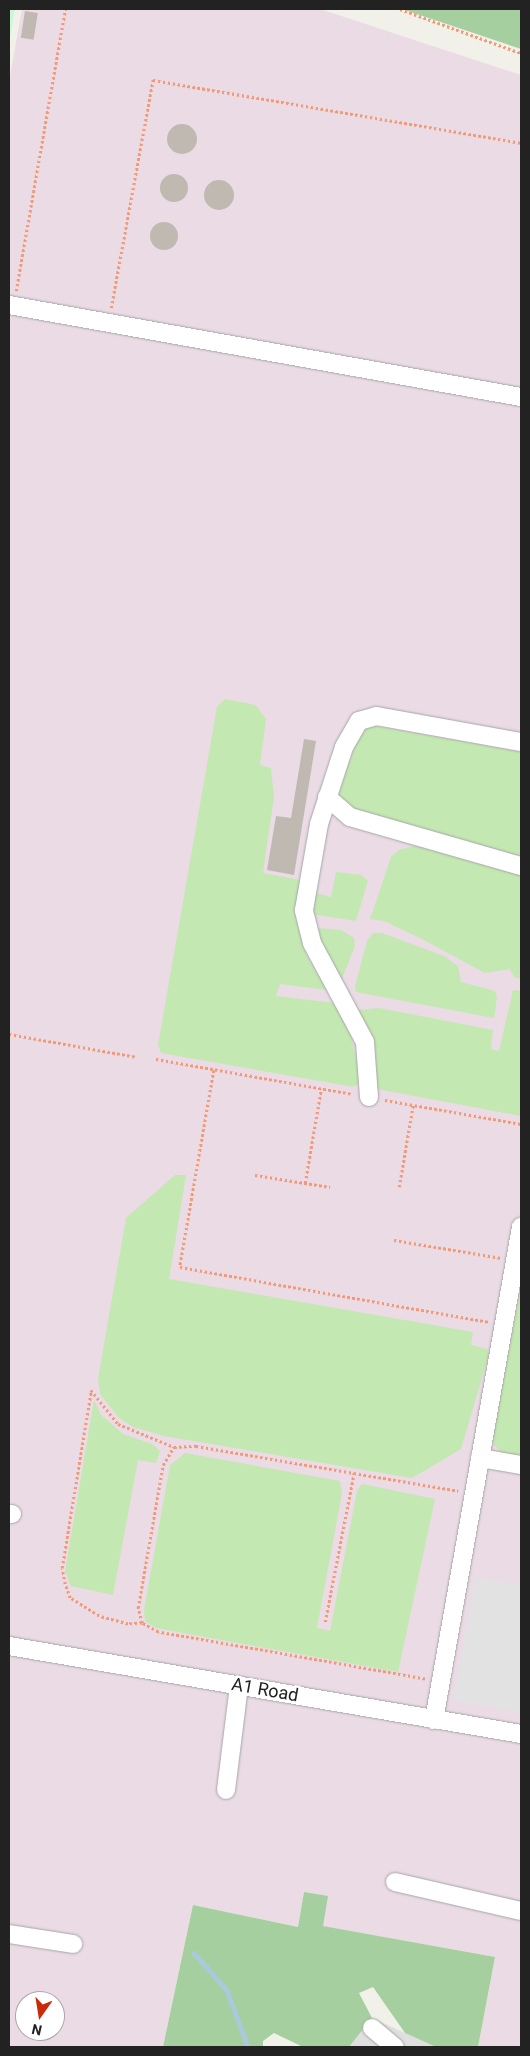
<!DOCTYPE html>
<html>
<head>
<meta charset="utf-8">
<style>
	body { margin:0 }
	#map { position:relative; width:530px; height:2056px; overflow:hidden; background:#f1f0e9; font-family:Roboto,sans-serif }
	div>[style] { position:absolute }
	.residential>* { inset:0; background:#e0dfdf }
	.industrial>* { inset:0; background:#eadbe5 }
	.grass>* { inset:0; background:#c4e8b2 }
	.forest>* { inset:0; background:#a6cfa0 }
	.park>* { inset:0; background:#caf8d5 }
	.parking>* { inset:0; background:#e2e2e2 }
	.stream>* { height:4.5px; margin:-2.25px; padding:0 2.25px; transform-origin:2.25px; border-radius:2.25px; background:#acc9dc }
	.building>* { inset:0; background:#bfb9b2; transform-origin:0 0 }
	.round { border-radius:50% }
	.path>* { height:2.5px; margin-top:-1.25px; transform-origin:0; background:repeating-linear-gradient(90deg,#f49978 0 2.5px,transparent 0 5px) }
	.roads { filter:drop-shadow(0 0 1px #a6a6a6) drop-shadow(0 0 1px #a6a6a6) }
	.minor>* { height:18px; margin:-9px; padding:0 9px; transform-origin:9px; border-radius:9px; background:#fff }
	span { translate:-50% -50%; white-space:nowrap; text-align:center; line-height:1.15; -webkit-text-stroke:4.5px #fff; paint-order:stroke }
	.street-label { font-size:18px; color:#222 }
	.frame { position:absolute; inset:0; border:10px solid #222; pointer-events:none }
	.north { position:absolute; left:15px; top:1991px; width:50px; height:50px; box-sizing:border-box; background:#fff; border:1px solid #a7a7a7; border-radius:50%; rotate:193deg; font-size:14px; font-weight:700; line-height:20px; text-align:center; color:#222 }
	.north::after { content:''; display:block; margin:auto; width:18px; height:22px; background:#ca2a09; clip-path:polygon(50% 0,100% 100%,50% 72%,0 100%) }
</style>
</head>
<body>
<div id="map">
	<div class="residential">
		<i style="clip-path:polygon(372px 2018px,436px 2047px,349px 2047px)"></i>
	</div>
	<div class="industrial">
		<i style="clip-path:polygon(evenodd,22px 9px,320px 9px,521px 75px,521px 2047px,478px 2047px,495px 1957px,322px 1926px,304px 1892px,298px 1927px,193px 1905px,163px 2047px,9px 2047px,9px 82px,22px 9px,25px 2001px,55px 2001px,55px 2031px,25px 2031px,25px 2001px)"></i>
	</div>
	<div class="grass">
		<i style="clip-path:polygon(225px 699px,256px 705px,266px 719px,260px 765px,271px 768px,274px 797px,263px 873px,301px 880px,300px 932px,306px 955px,327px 990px,280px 984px,276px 996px,335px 1003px,350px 1032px,359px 1072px,359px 1083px,354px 1087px,161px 1053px,158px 1045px,217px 707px)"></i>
		<i style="clip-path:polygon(374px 726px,521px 752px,521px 863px,348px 812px,334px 789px,337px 778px,350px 762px,360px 730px)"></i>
		<i style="clip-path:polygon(413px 846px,446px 849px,521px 875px,521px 979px,514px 977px,510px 969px,485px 973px,420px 938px,384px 921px,370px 919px,391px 857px,399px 850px)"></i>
		<i style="clip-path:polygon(336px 872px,361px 875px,368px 881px,356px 921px,311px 914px,313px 892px,331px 897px)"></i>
		<i style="clip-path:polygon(318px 928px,341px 930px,354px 938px,355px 946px,341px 981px,315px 931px)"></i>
		<i style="clip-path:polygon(373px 933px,382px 933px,444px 956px,458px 966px,461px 982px,495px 991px,497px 997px,494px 1018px,356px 992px,355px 986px,367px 941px)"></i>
		<i style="clip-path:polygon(513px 990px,521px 991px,521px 1116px,372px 1088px,355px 1015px,359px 1010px,379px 1008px,493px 1030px,491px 1049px,499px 1051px)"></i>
		<i style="clip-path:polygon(175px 1175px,186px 1175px,169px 1279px,473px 1332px,471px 1345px,487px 1349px,489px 1354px,461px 1449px,412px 1478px,164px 1436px,133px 1427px,119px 1418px,100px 1394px,98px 1379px,126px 1218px)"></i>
		<i style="clip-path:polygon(521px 1284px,521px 1458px,501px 1452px,494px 1445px,493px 1437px)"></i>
		<i style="clip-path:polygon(94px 1400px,101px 1415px,123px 1434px,152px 1444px,160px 1451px,156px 1463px,138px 1460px,113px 1595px,71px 1586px,65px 1571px)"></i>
		<i style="clip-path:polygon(185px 1453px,340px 1481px,342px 1493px,317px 1628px,330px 1631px,357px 1491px,362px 1484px,435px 1499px,398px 1672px,156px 1628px,145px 1621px,144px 1610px,170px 1465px)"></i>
	</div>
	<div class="forest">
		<i style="clip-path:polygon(402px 9px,521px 9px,521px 49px)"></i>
		<i style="clip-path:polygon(304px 1892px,328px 1896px,323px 1926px,495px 1957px,478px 2047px,436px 2047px,405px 2033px,373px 1987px,359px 1993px,372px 2018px,349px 2047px,303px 2047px,274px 2033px,263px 2041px,263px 2047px,163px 2047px,193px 1905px,298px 1927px)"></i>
	</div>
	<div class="park">
		<i style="clip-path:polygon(9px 9px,15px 9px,9px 43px)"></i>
	</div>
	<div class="parking">
		<i style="clip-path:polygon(475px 1577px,521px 1585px,521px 1712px,454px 1701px)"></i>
	</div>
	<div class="stream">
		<i style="left:194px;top:1953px;width:50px;rotate:48.3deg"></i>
		<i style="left:227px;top:1990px;width:61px;rotate:69.8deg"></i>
	</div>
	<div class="building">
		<i style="left:25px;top:11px;width:13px;height:27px;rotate:9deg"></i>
		<i class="round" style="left:167px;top:124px;width:30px;height:30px"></i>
		<i class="round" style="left:160px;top:174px;width:28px;height:28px"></i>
		<i class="round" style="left:204px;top:180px;width:30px;height:30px"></i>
		<i class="round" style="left:150px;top:222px;width:28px;height:28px"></i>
		<i style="clip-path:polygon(304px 739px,316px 741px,294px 875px,267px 870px,276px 816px,291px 818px)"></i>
	</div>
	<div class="path">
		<i style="left:400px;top:9px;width:129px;rotate:20deg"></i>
		<i style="left:16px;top:291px;width:286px;rotate:-80.1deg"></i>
		<i style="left:111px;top:308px;width:232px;rotate:-79.6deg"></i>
		<i style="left:153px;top:80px;width:373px;rotate:9.7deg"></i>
		<i style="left:9px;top:1034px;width:130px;rotate:10.2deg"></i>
		<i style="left:156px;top:1059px;width:199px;rotate:10.1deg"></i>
		<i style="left:214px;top:1070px;width:200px;rotate:99.8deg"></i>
		<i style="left:180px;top:1267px;width:314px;rotate:10.1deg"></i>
		<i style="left:385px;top:1100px;width:138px;rotate:10deg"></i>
		<i style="left:255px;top:1175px;width:76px;rotate:9.1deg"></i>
		<i style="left:305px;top:1183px;width:95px;rotate:-80.3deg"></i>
		<i style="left:399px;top:1187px;width:83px;rotate:-80.3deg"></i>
		<i style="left:394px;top:1240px;width:109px;rotate:9.5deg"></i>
		<i style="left:325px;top:1622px;width:152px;rotate:-79deg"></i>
		<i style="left:142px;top:1623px;width:14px;rotate:176deg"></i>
		<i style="left:128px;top:1624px;width:30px;rotate:-165deg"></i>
		<i style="left:99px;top:1616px;width:34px;rotate:-148deg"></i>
		<i style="left:70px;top:1598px;width:15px;rotate:-110deg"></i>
		<i style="left:65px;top:1584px;width:16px;rotate:-101deg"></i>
		<i style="left:62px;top:1568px;width:180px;rotate:-80.7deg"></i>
		<i style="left:91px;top:1390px;width:43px;rotate:51.5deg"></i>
		<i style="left:118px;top:1424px;width:61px;rotate:22.3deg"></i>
		<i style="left:425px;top:1679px;width:271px;rotate:-170deg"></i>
		<i style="left:158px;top:1632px;width:18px;rotate:-151deg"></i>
		<i style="left:142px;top:1623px;width:16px;rotate:-105deg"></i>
		<i style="left:138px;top:1608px;width:145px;rotate:-80.1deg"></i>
		<i style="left:163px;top:1465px;width:21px;rotate:-59deg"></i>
		<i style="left:174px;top:1447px;width:22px;rotate:-3deg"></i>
		<i style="left:196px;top:1446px;width:266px;rotate:9.7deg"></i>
	</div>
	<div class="roads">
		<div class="minor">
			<i style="left:9px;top:305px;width:520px;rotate:10.19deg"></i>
			<i style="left:327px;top:797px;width:30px;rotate:41deg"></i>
			<i style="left:350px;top:817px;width:178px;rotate:16deg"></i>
			<i style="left:369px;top:1097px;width:55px;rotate:-94.2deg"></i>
			<i style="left:365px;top:1042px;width:112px;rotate:-118.2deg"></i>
			<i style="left:312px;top:943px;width:34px;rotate:-104deg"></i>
			<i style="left:304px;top:910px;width:87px;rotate:-80.1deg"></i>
			<i style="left:319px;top:824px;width:81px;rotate:-72deg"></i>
			<i style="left:344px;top:747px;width:30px;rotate:-60deg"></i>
			<i style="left:359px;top:721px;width:18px;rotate:-16deg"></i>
			<i style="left:376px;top:716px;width:147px;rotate:10.2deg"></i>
			<i style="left:480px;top:1458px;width:42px;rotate:9.7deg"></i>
			<i style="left:9px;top:1514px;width:3px"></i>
			<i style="left:9px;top:1646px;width:520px;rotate:9.75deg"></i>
			<i style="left:434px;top:1720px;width:501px;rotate:-79.99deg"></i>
			<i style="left:226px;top:1790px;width:105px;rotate:-82.9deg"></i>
			<i style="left:395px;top:1882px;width:129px;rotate:13deg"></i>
			<i style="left:9px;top:1934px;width:65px;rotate:8.9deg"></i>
			<i style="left:372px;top:2028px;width:30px;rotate:40deg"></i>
		</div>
	</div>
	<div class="street-label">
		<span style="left:265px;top:1690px;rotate:10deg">A1 Road</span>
	</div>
	<div class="frame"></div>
	<div class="north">N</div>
</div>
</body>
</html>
